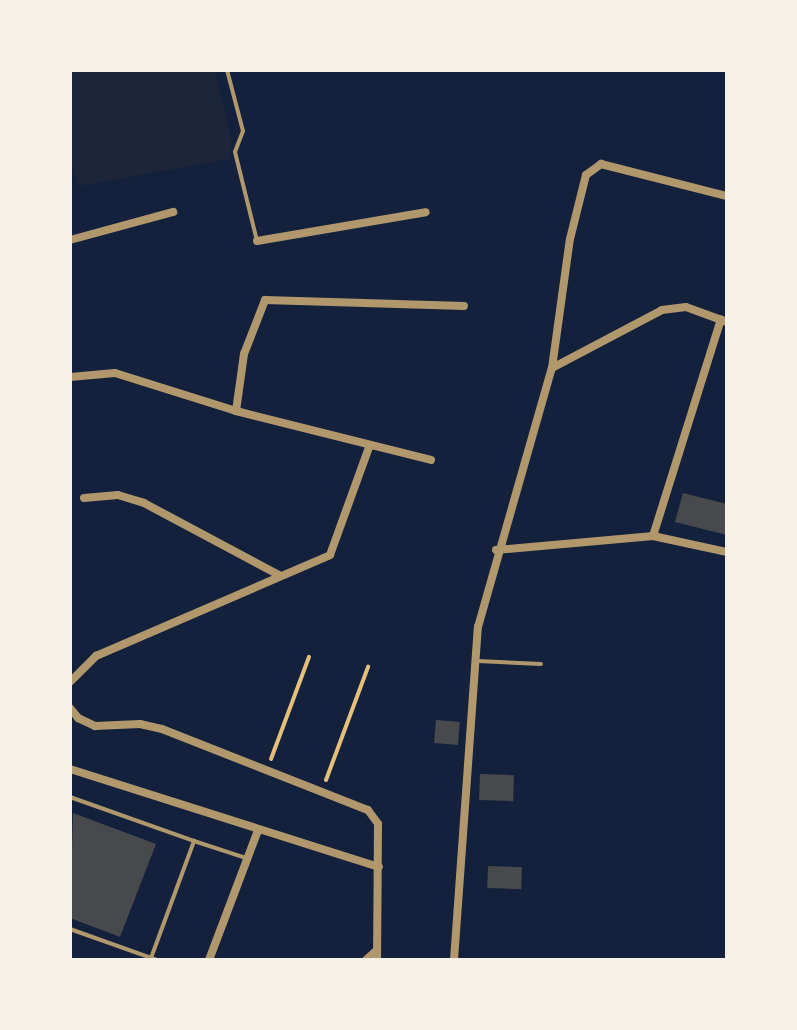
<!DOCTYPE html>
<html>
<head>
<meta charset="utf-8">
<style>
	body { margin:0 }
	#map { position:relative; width:797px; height:1030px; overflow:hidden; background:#14213d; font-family:Karla,sans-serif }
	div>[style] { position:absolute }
	.green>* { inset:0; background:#1d2539 }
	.building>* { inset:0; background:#48494c; transform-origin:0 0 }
	.path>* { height:4px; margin:-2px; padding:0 2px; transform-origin:2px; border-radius:2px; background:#e5c07b }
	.service>* { height:4px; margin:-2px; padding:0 2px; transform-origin:2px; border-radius:2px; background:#b1986c }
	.minor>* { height:8px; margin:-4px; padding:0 4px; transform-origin:4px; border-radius:4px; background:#b1986c }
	span { translate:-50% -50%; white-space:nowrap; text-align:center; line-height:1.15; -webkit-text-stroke:7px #f6f1e7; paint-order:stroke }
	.frame { position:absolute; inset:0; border:72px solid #f6f1e7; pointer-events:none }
</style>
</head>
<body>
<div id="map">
	<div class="green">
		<i style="clip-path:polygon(70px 70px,215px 70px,232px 143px,230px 159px,78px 186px,70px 161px)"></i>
	</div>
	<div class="building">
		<i style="clip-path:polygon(683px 493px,727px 504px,727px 535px,675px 522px)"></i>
		<i style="left:436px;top:720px;width:24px;height:23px;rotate:5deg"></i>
		<i style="left:480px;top:774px;width:34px;height:26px;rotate:2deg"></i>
		<i style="clip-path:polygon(73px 813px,156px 844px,120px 937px,70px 918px)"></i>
		<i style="left:488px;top:866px;width:34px;height:22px;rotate:2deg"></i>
	</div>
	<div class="path">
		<i style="left:271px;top:759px;width:109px;rotate:-69.6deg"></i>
		<i style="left:326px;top:780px;width:121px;rotate:-69.6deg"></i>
	</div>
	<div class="service">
		<i style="left:227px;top:70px;width:63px;rotate:75.3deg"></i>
		<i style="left:243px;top:131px;width:22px;rotate:111deg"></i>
		<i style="left:235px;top:152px;width:92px;rotate:76.1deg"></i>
		<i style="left:478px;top:661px;width:63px;rotate:2.7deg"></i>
		<i style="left:70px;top:797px;width:132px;rotate:19.5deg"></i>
		<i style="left:70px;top:929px;width:92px;rotate:19.6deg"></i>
		<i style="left:151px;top:958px;width:125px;rotate:-69.8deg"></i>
		<i style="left:194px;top:841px;width:55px;rotate:18.1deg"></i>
	</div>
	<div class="minor">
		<i style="left:70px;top:240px;width:107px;rotate:-15.2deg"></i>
		<i style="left:257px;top:241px;width:171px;rotate:-9.7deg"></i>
		<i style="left:552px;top:368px;width:124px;rotate:-27.8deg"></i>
		<i style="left:662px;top:310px;width:24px;rotate:-7deg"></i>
		<i style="left:686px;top:307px;width:44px;rotate:20.1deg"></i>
		<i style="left:70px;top:377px;width:45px;rotate:-5.1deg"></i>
		<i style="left:115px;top:373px;width:127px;rotate:17.4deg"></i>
		<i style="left:236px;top:411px;width:201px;rotate:14.1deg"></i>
		<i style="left:236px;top:411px;width:58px;rotate:-82deg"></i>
		<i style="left:244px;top:354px;width:58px;rotate:-68.7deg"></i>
		<i style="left:265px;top:300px;width:199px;rotate:1.7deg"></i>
		<i style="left:84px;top:498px;width:34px;rotate:-5deg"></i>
		<i style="left:118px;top:495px;width:27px;rotate:17deg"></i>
		<i style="left:144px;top:503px;width:153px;rotate:28.1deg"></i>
		<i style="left:653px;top:536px;width:227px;rotate:-72.6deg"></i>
		<i style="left:496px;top:550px;width:158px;rotate:-5.1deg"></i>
		<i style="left:653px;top:536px;width:76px;rotate:12.2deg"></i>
		<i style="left:70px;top:682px;width:37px;rotate:-45deg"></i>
		<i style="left:96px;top:656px;width:255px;rotate:-23.3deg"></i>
		<i style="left:330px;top:555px;width:115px;rotate:-70.1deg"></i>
		<i style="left:70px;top:708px;width:13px;rotate:51deg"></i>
		<i style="left:78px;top:718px;width:19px;rotate:25deg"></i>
		<i style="left:95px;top:726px;width:45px;rotate:-2.5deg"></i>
		<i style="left:140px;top:724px;width:23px;rotate:13deg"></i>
		<i style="left:162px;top:729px;width:221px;rotate:21.5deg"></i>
		<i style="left:368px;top:810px;width:17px;rotate:54deg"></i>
		<i style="left:378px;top:824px;width:136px;rotate:90.4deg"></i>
		<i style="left:70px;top:769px;width:324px;rotate:17.6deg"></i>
		<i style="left:209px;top:960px;width:139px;rotate:-69.3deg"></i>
		<i style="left:366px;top:960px;width:13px;rotate:-42deg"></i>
		<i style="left:454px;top:960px;width:334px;rotate:-85.9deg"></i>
		<i style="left:478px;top:627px;width:269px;rotate:-74.1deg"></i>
		<i style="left:552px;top:368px;width:130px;rotate:-82.1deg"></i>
		<i style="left:570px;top:239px;width:66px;rotate:-76deg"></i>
		<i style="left:586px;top:175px;width:19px;rotate:-36deg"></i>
		<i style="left:601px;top:164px;width:130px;rotate:14.3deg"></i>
	</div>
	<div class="frame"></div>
</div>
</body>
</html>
